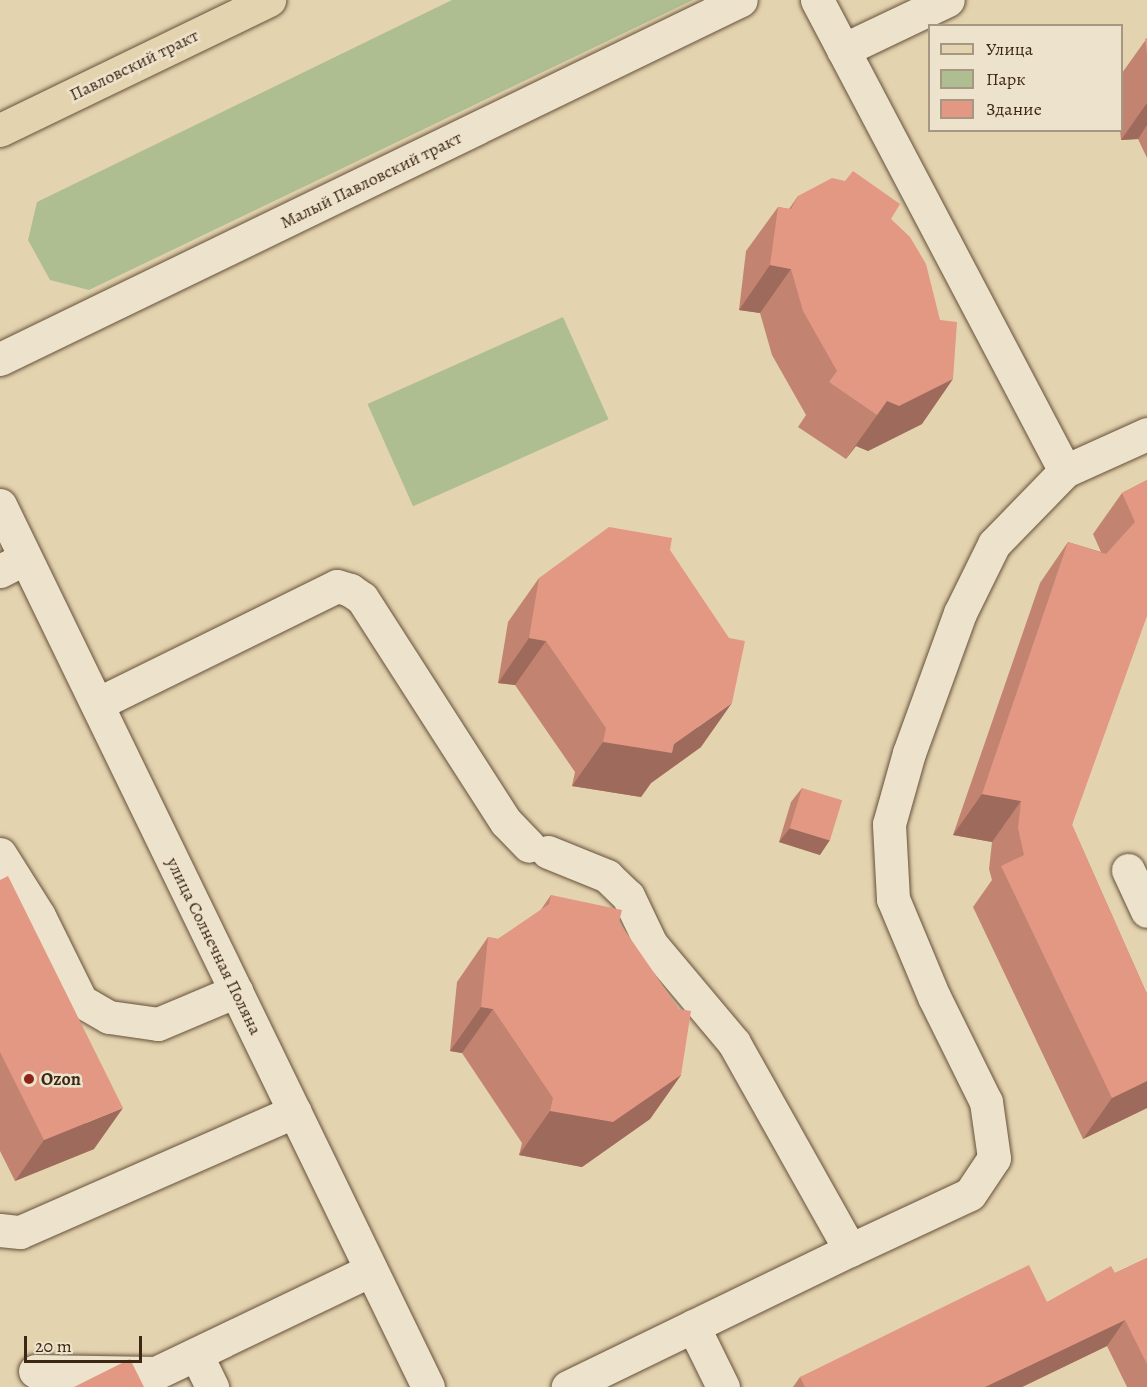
<!DOCTYPE html>
<html>
<head>
<meta charset="utf-8">
<style>
	body { margin:0 }
	#map { position:relative; width:1147px; height:1387px; overflow:hidden; background:#e4d3af; font-family:Alegreya,serif }
	div>[style] { position:absolute }
	.green>* { inset:0; background:#aebe90; transform-origin:0 0 }
	.roads { filter:drop-shadow(0 0 2px #66523b) drop-shadow(0 0 2px #66523b) }
	.minor>* { height:33px; margin:-16.5px; padding:0 16.5px; transform-origin:16.5px; border-radius:16.5px; background:#ede2cb }
	.major>* { height:33px; margin:-16.5px; padding:0 16.5px; transform-origin:16.5px; border-radius:16.5px; background:#e4d3af }
	.wall>* { inset:0; background:#c28371 }
	.shaded-wall>* { inset:0; background:#9e6a5c }
	.building>* { inset:0; background:#e29883; transform-origin:0 0 }
	.dots>* { width:16px; height:16px; translate:-50% -50%; box-sizing:border-box; border:3px solid #ede2cb; border-radius:50% }
	span { translate:-50% -50%; white-space:nowrap; text-align:center; line-height:1.15; -webkit-text-stroke:5px #ede2cb; paint-order:stroke }
	.street-label { font-size:18px; color:#3c2714 }
	.poi-label { font-size:18px; color:#3c2714; font-weight:700 }
	.left { translate:0 -50%; text-align:left }
	.legend { position:absolute; left:928px; top:24px; width:195px; height:108px; box-sizing:border-box; background:#ede2cb; border:2px solid #a69782; margin:0; padding:8px 10px; list-style:none; font-size:18px; color:#3c2714 }
	.legend li { display:flex; align-items:center; gap:12px; height:30px }
	.legend b { width:30px; border:2px solid #a69782 }
	.scale { position:absolute; left:24px; top:1336px; width:118px; height:27px; box-sizing:border-box; border:3px solid #3c2714; border-top:0; padding-left:8px; font-size:18px; line-height:21px; white-space:nowrap; color:#3c2714; -webkit-text-stroke:4px #ede2cb; paint-order:stroke }
</style>
</head>
<body>
<div id="map">
	<div class="green">
		<i style="clip-path:polygon(452px 0,693px 0,89px 290px,50px 280px,28px 240px,37px 202px)"></i>
		<i style="left:563px;top:317px;width:112px;height:214px;rotate:66deg"></i>
	</div>
	<div class="roads">
		<div class="minor">
			<i style="left:817px;top:0;width:532px;rotate:62.23deg"></i>
			<i style="left:843px;top:50px;width:116px;rotate:-25.5deg"></i>
			<i style="left:0;top:359px;width:823px;rotate:-25.85deg"></i>
			<i style="left:0;top:505px;width:980px;rotate:64.11deg"></i>
			<i style="left:0;top:571px;width:28px;rotate:-27deg"></i>
			<i style="left:97px;top:704px;width:267px;rotate:-26.2deg"></i>
			<i style="left:337px;top:586px;width:14px;rotate:17deg"></i>
			<i style="left:350px;top:590px;width:14px;rotate:34deg"></i>
			<i style="left:362px;top:598px;width:266px;rotate:57.3deg"></i>
			<i style="left:506px;top:822px;width:33px;rotate:46deg"></i>
			<i style="left:548px;top:852px;width:64px;rotate:22.1deg"></i>
			<i style="left:607px;top:876px;width:29px;rotate:44deg"></i>
			<i style="left:628px;top:896px;width:53px;rotate:64.4deg"></i>
			<i style="left:651px;top:944px;width:129px;rotate:50deg"></i>
			<i style="left:734px;top:1043px;width:237px;rotate:60.7deg"></i>
			<i style="left:850px;top:1250px;width:314px;rotate:154.1deg"></i>
			<i style="left:0;top:854px;width:73px;rotate:57.8deg"></i>
			<i style="left:39px;top:916px;width:95px;rotate:63.7deg"></i>
			<i style="left:81px;top:1001px;width:32px;rotate:30deg"></i>
			<i style="left:109px;top:1017px;width:49px;rotate:8.1deg"></i>
			<i style="left:158px;top:1024px;width:85px;rotate:-22.9deg"></i>
			<i style="left:1128px;top:870px;width:45px;rotate:65.1deg"></i>
			<i style="left:0;top:1230px;width:20px;rotate:6deg"></i>
			<i style="left:20px;top:1232px;width:300px;rotate:-23.7deg"></i>
			<i style="left:850px;top:1250px;width:132px;rotate:-25deg"></i>
			<i style="left:970px;top:1194px;width:43px;rotate:-56.3deg"></i>
			<i style="left:994px;top:1158px;width:57px;rotate:-98.1deg"></i>
			<i style="left:986px;top:1102px;width:117px;rotate:-116.3deg"></i>
			<i style="left:934px;top:997px;width:106px;rotate:-112.7deg"></i>
			<i style="left:893px;top:899px;width:75px;rotate:-93.1deg"></i>
			<i style="left:889px;top:824px;width:74px;rotate:-74.3deg"></i>
			<i style="left:909px;top:753px;width:149px;rotate:-70deg"></i>
			<i style="left:960px;top:613px;width:77px;rotate:-63.8deg"></i>
			<i style="left:994px;top:544px;width:102px;rotate:-45.8deg"></i>
			<i style="left:1065px;top:471px;width:90px;rotate:-24.3deg"></i>
			<i style="left:693px;top:1326px;width:68px;rotate:63.8deg"></i>
			<i style="left:196px;top:1354px;width:37px;rotate:64deg"></i>
			<i style="left:35px;top:1371px;width:121px;rotate:0.9deg"></i>
			<i style="left:156px;top:1373px;width:238px;rotate:-25.6deg"></i>
		</div>
		<div class="major">
			<i style="left:0;top:130px;width:299px;rotate:-25.8deg"></i>
		</div>
	</div>
	<div class="wall">
		<i style="clip-path:polygon(1147px 38px,1147px 158px,1138px 139px,1121px 140px,1120px 130px,1122px 130px,1122px 73px)"></i>
		<i style="clip-path:polygon(798px 196px,891px 219px,922px 424px,868px 451px,856px 446px,846px 459px,798px 427px,806px 415px,772px 355px,760px 313px,739px 310px,746px 251px,778px 207px,789px 209px)"></i>
		<i style="clip-path:polygon(1147px 480px,1072px 825px,1147px 994px,1147px 1108px,1083px 1139px,973px 907px,992px 880px,989px 869px,992px 842px,953px 835px,1040px 583px,1068px 542px,1101px 552px,1093px 534px,1122px 493px)"></i>
		<i style="clip-path:polygon(670px 550px,701px 747px,651px 783px,641px 797px,572px 786px,575px 772px,515px 685px,498px 683px,508px 622px,539px 578px)"></i>
		<i style="clip-path:polygon(802px 788px,820px 855px,779px 842px,791px 802px)"></i>
		<i style="clip-path:polygon(0 880px,94px 1149px,15px 1181px,0 1151px)"></i>
		<i style="clip-path:polygon(551px 895px,619px 922px,681px 1075px,650px 1119px,582px 1167px,519px 1155px,522px 1143px,462px 1053px,450px 1051px,457px 982px,488px 937px,498px 939px,540px 911px)"></i>
		<i style="clip-path:polygon(1147px 1258px,1147px 1387px,1127px 1387px,1107px 1346px,1022px 1387px,793px 1387px,800px 1377px,1047px 1302px,1115px 1273px)"></i>
	</div>
	<div class="shaded-wall">
		<i style="clip-path:polygon(1147px 103px,1147px 125px,1138px 139px,1121px 140px)"></i>
		<i style="clip-path:polygon(770px 265px,791px 269px,760px 313px,739px 310px)"></i>
		<i style="clip-path:polygon(953px 379px,922px 424px,868px 451px,856px 446px,846px 459px,887px 401px)"></i>
		<i style="clip-path:polygon(529px 638px,546px 641px,515px 685px,498px 683px)"></i>
		<i style="clip-path:polygon(732px 703px,701px 747px,651px 783px,641px 797px,572px 786px,603px 742px,674px 744px)"></i>
		<i style="clip-path:polygon(982px 794px,1021px 801px,992px 842px,953px 835px)"></i>
		<i style="clip-path:polygon(790px 828px,830px 840px,820px 855px,779px 842px)"></i>
		<i style="clip-path:polygon(481px 1007px,493px 1009px,462px 1053px,450px 1051px)"></i>
		<i style="clip-path:polygon(681px 1075px,650px 1119px,582px 1167px,519px 1155px,550px 1111px)"></i>
		<i style="clip-path:polygon(1147px 1081px,1147px 1108px,1083px 1139px,1112px 1098px)"></i>
		<i style="clip-path:polygon(123px 1108px,94px 1149px,15px 1181px,44px 1140px)"></i>
		<i style="clip-path:polygon(1125px 1320px,1107px 1346px,1022px 1387px,985px 1387px)"></i>
	</div>
	<div class="building">
		<i style="clip-path:polygon(1147px 38px,1147px 55px,1145px 39px)"></i>
		<i style="clip-path:polygon(853px 171px,900px 204px,891px 219px,910px 237px,926px 264px,940px 320px,957px 322px,953px 379px,899px 406px,887px 401px,877px 415px,829px 382px,837px 371px,803px 311px,791px 269px,770px 265px,778px 207px,791px 209px,798px 196px,832px 178px,845px 181px)"></i>
		<i style="clip-path:polygon(1147px 480px,1147px 616px,1072px 825px,1147px 994px,1147px 1081px,1112px 1098px,1001px 866px,1024px 855px,1018px 828px,1021px 801px,982px 794px,1068px 542px,1106px 554px,1135px 522px,1122px 493px)"></i>
		<i style="clip-path:polygon(609px 527px,672px 538px,670px 550px,729px 638px,745px 641px,732px 703px,674px 744px,672px 753px,603px 742px,606px 728px,546px 641px,529px 638px,539px 578px)"></i>
		<i style="left:802px;top:788px;width:42px;height:42px;rotate:17deg"></i>
		<i style="clip-path:polygon(8px 876px,123px 1108px,44px 1140px,0 1052px,0 880px)"></i>
		<i style="clip-path:polygon(551px 895px,622px 910px,619px 922px,679px 1009px,691px 1011px,681px 1075px,613px 1122px,550px 1111px,553px 1098px,493px 1009px,481px 1007px,488px 937px,498px 939px,549px 904px)"></i>
		<i style="clip-path:polygon(1147px 1258px,1147px 1364px,1125px 1320px,985px 1387px,805px 1387px,800px 1377px,1029px 1265px,1047px 1302px,1111px 1266px,1115px 1273px)"></i>
		<i style="clip-path:polygon(130px 1359px,144px 1387px,74px 1387px)"></i>
	</div>
	<div class="dots">
		<i style="left:29px;top:1079px;background:#8f2418"></i>
	</div>
	<div class="street-label">
		<span style="left:134px;top:65px;rotate:-26deg">Павловский тракт</span>
		<span style="left:371px;top:180px;rotate:-26deg">Малый Павловский тракт</span>
		<span style="left:214px;top:946px;rotate:64deg">улица Солнечная Поляна</span>
	</div>
	<div class="poi-label">
		<span class="left" style="left:41px;top:1079px">Ozon</span>
	</div>
	<ul class="legend">
	<li><b style="height:8px;background:#e4d3af"></b>Улица</li>
	<li><b style="height:16px;background:#aebe90"></b>Парк</li>
	<li><b style="height:16px;background:#e29883"></b>Здание</li>
	</ul>
	<div class="scale">20 m</div>
</div>
</body>
</html>
